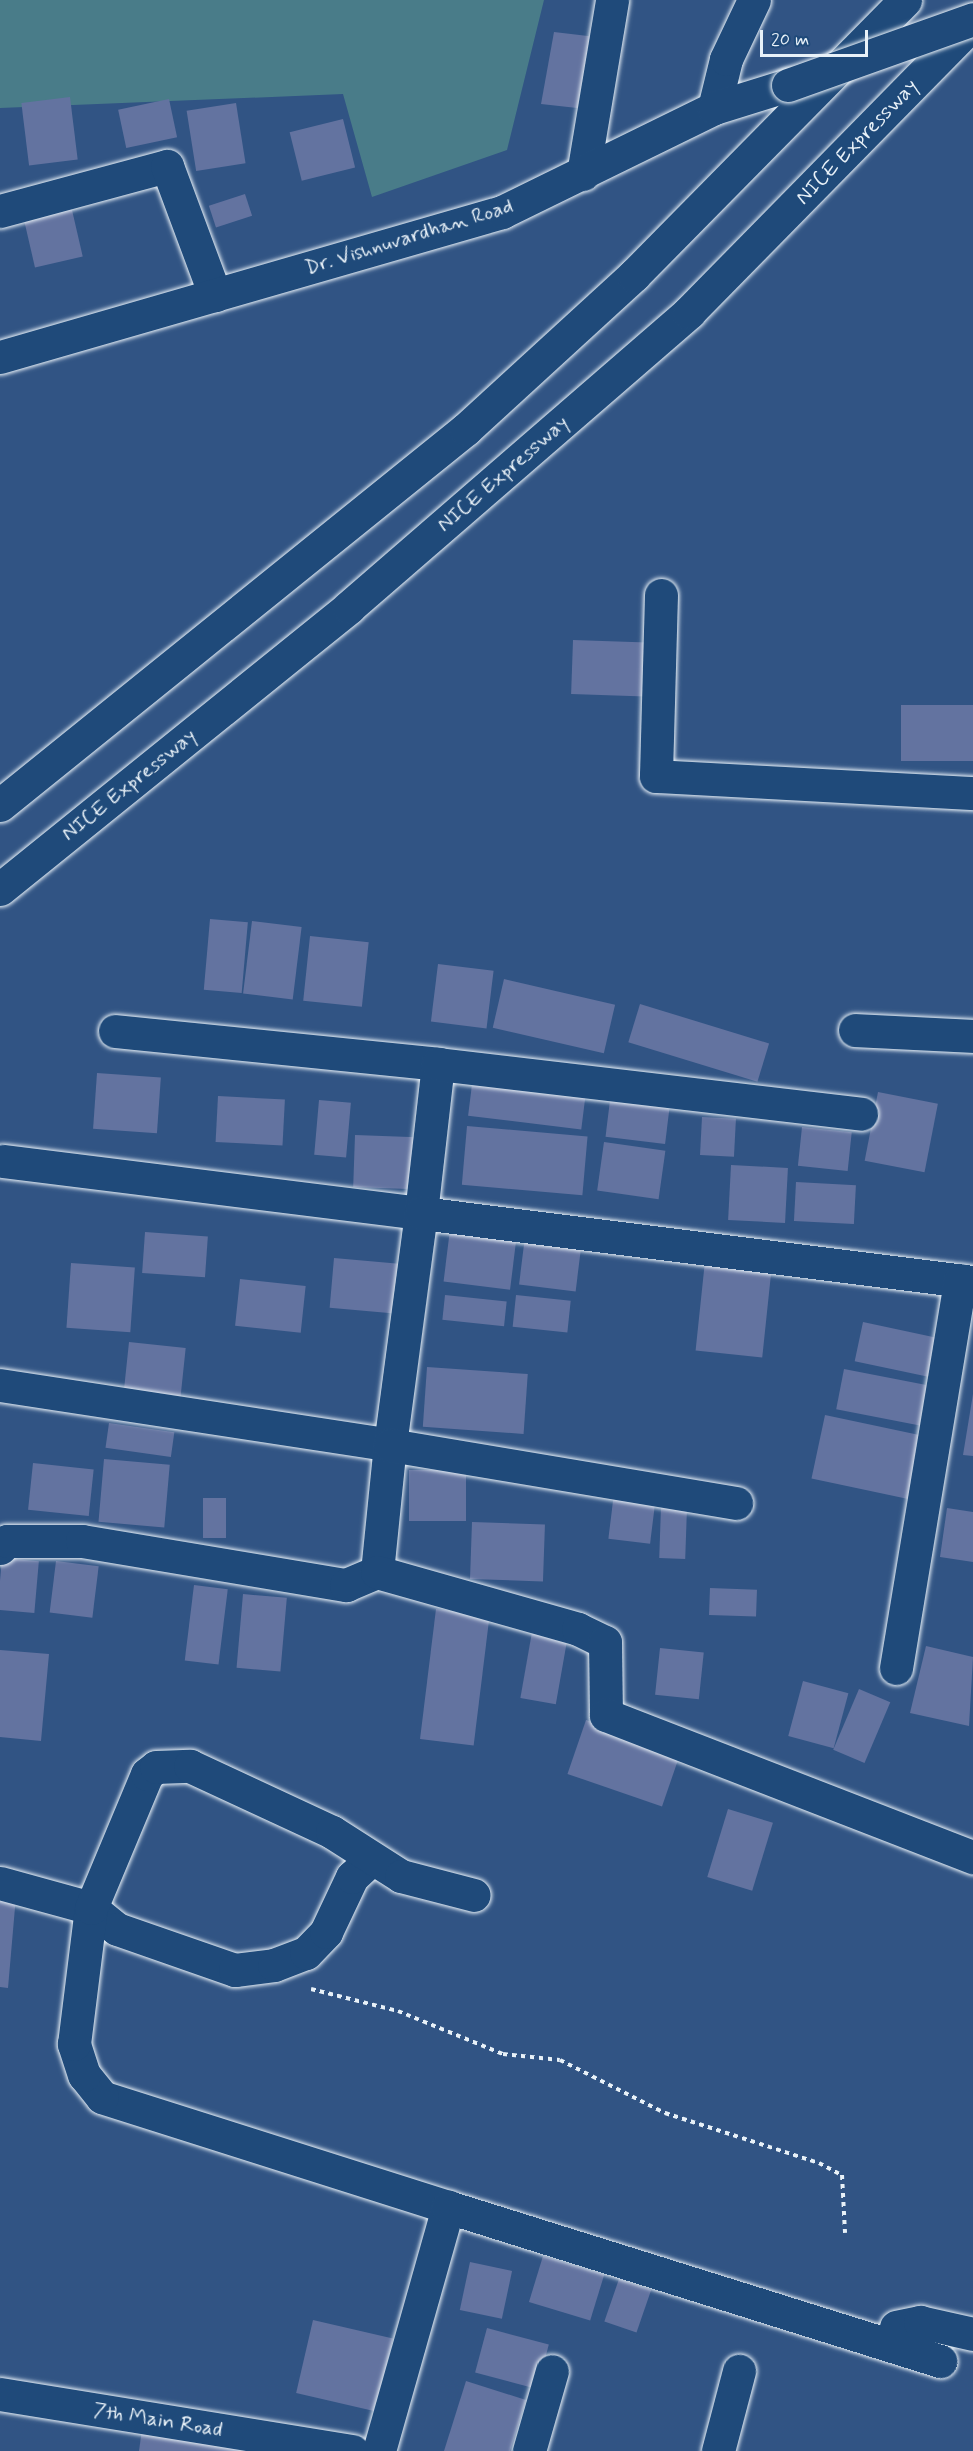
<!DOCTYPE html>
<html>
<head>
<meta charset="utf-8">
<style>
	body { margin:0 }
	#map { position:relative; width:973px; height:2451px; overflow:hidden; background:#315484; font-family:Mynerve,sans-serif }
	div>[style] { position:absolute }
	.green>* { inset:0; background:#497c89 }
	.building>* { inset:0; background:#6373a0; transform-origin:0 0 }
	.path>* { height:4px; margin-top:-2px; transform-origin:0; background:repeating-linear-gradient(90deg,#e8f1f8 0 4.5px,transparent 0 9px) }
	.roads { filter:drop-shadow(0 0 2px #e8f1f8) drop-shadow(0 0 2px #e8f1f8) }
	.minor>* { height:33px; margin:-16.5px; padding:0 16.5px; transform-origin:16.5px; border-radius:16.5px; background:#1f4a7a }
	.major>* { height:33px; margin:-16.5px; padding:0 16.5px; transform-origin:16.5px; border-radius:16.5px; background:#1f4a7a }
	.highway>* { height:33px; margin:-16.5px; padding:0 16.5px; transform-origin:16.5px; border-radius:16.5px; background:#1f4a7a }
	.bridges { filter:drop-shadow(0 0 2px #e8f1f8) drop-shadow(0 0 2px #e8f1f8) }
	.major-bridge>* { height:33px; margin:-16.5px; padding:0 16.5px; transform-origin:16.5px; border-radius:16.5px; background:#1f4a7a }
	span { translate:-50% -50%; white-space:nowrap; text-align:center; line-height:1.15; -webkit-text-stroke:4.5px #1f4a7a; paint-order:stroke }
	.street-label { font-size:21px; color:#e8f1f8 }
	.scale { position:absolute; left:760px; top:30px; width:108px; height:27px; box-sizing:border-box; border:3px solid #e8f1f8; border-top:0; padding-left:8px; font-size:18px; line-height:21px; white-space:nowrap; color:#e8f1f8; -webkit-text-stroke:4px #1f4a7a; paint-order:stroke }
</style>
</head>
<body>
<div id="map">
	<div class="green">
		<i style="clip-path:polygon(0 0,544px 0,507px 150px,372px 197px,343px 94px,0 108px)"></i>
	</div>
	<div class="building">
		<i style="clip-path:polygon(554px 32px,605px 38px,586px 109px,541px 104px)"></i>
		<i style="left:70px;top:97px;width:63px;height:49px;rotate:83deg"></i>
		<i style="left:169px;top:99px;width:39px;height:52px;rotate:78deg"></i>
		<i style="left:236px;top:103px;width:61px;height:50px;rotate:81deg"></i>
		<i style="left:343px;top:119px;width:50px;height:55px;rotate:76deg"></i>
		<i style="left:245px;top:194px;width:23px;height:38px;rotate:72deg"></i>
		<i style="left:69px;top:197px;width:61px;height:49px;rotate:77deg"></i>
		<i style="left:573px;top:640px;width:74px;height:54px;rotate:2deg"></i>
		<i style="left:901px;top:705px;width:72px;height:56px"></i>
		<i style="left:210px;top:919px;width:38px;height:71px;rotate:5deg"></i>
		<i style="left:252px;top:921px;width:50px;height:73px;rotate:7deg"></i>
		<i style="left:310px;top:936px;width:59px;height:65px;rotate:6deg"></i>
		<i style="left:438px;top:964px;width:56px;height:58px;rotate:7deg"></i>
		<i style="left:504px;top:979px;width:114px;height:50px;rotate:13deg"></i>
		<i style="left:640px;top:1004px;width:135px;height:40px;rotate:17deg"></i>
		<i style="left:97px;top:1073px;width:64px;height:56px;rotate:4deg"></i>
		<i style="left:473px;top:1076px;width:114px;height:40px;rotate:7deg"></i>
		<i style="left:611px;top:1092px;width:60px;height:45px;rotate:7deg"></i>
		<i style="left:878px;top:1092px;width:61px;height:70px;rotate:11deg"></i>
		<i style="left:218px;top:1096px;width:67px;height:46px;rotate:3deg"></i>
		<i style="left:319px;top:1100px;width:32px;height:55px;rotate:5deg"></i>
		<i style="left:702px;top:1117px;width:34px;height:38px;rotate:3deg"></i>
		<i style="left:467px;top:1126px;width:121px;height:59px;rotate:5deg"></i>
		<i style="left:802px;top:1127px;width:50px;height:39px;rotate:6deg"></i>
		<i style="left:355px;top:1135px;width:62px;height:52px;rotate:2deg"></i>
		<i style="left:604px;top:1142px;width:62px;height:49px;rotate:8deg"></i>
		<i style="left:731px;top:1165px;width:57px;height:55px;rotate:3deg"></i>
		<i style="left:796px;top:1182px;width:60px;height:39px;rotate:3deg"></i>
		<i style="left:451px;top:1221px;width:67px;height:61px;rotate:7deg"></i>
		<i style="left:526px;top:1228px;width:57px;height:57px;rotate:7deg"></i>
		<i style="left:145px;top:1232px;width:63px;height:41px;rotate:4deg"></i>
		<i style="left:334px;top:1258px;width:65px;height:50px;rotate:5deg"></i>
		<i style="left:705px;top:1261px;width:67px;height:90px;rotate:6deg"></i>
		<i style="left:71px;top:1263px;width:64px;height:65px;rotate:4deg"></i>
		<i style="left:240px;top:1279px;width:66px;height:47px;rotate:6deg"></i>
		<i style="left:445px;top:1295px;width:62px;height:25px;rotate:6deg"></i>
		<i style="left:516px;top:1295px;width:55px;height:32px;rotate:6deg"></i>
		<i style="left:863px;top:1322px;width:80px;height:40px;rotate:12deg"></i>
		<i style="left:129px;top:1342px;width:57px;height:53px;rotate:6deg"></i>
		<i style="left:427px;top:1367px;width:101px;height:60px;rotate:4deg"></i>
		<i style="left:844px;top:1369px;width:93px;height:41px;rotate:11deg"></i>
		<i style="clip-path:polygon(973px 1394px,973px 1456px,963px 1455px)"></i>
		<i style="left:825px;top:1415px;width:100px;height:65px;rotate:12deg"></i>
		<i style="left:109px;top:1423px;width:66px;height:25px;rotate:8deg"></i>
		<i style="left:104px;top:1459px;width:66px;height:63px;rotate:5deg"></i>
		<i style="left:33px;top:1463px;width:61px;height:47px;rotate:6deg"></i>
		<i style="left:409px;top:1470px;width:57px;height:51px"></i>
		<i style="left:614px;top:1493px;width:42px;height:46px;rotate:7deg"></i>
		<i style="left:203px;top:1498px;width:23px;height:40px"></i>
		<i style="left:661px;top:1507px;width:26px;height:51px;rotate:2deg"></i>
		<i style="clip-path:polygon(947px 1508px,973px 1512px,973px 1562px,940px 1557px)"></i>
		<i style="left:472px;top:1522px;width:73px;height:57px;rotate:2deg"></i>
		<i style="left:2px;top:1558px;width:37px;height:52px;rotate:5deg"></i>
		<i style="left:56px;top:1561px;width:43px;height:52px;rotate:7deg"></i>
		<i style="left:194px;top:1585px;width:34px;height:76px;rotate:7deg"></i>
		<i style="left:710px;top:1588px;width:47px;height:27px;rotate:2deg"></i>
		<i style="left:243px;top:1594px;width:44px;height:74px;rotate:5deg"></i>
		<i style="left:436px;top:1609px;width:54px;height:131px;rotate:7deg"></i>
		<i style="left:532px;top:1632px;width:36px;height:67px;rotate:10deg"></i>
		<i style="clip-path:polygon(926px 1646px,973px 1657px,969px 1726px,910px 1713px)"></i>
		<i style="left:660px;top:1648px;width:44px;height:47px;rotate:6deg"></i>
		<i style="clip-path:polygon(0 1650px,49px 1654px,41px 1741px,0 1737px)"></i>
		<i style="left:803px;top:1681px;width:47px;height:57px;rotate:15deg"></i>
		<i style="left:859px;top:1689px;width:34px;height:66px;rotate:23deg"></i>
		<i style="left:586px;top:1720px;width:100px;height:57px;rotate:19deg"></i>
		<i style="left:728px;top:1809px;width:47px;height:71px;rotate:17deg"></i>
		<i style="clip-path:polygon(0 1895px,16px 1896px,8px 1988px,0 1987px)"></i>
		<i style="left:543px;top:2256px;width:64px;height:48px;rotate:17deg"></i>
		<i style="left:470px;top:2262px;width:43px;height:49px;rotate:12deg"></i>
		<i style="left:619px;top:2279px;width:34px;height:45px;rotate:19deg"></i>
		<i style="left:313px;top:2320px;width:82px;height:75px;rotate:13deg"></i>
		<i style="left:487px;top:2328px;width:64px;height:46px;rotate:15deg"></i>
		<i style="clip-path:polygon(466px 2381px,526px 2400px,510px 2451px,444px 2451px)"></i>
		<i style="clip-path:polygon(143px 2422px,288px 2451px,139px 2451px)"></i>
	</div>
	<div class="path">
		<i style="left:311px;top:1989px;width:90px;rotate:14.2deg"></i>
		<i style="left:398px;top:2011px;width:113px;rotate:22.3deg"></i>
		<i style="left:503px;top:2054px;width:57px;rotate:6deg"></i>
		<i style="left:560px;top:2060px;width:118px;rotate:26.8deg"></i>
		<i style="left:665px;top:2113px;width:162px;rotate:18deg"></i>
		<i style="left:819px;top:2163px;width:26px;rotate:28deg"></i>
		<i style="left:842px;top:2175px;width:58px;rotate:87deg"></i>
	</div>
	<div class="roads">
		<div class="minor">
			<i style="left:714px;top:108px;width:50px;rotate:-76.2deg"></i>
			<i style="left:726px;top:59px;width:65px;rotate:-64.6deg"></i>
			<i style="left:583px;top:174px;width:176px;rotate:-80.5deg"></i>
			<i style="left:0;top:211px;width:173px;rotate:-15.1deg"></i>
			<i style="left:167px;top:166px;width:138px;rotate:69.6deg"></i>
			<i style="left:661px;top:595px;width:181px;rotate:91.6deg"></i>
			<i style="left:656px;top:776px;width:317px;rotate:3.1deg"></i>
			<i style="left:855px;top:1030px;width:118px;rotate:2.9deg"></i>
			<i style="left:115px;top:1031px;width:325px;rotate:5.8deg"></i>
			<i style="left:3px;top:1161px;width:421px;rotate:7.1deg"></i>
			<i style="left:421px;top:1213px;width:150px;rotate:-83.5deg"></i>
			<i style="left:438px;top:1064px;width:426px;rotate:6.7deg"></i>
			<i style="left:0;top:1385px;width:395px;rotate:8.7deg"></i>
			<i style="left:390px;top:1445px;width:234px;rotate:-82.4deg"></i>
			<i style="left:421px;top:1213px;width:556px;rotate:7.13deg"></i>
			<i style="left:0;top:1548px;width:10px;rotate:-45deg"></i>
			<i style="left:7px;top:1541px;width:75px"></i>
			<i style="left:82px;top:1541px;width:268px;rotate:9.5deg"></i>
			<i style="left:346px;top:1585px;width:34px;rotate:-23deg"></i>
			<i style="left:377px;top:1572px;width:128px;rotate:-84.2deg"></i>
			<i style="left:390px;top:1445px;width:351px;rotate:9.5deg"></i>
			<i style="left:377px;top:1572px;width:209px;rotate:15.8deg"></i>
			<i style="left:578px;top:1629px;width:30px;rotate:26deg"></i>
			<i style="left:605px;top:1642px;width:73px;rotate:89.2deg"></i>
			<i style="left:606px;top:1715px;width:394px;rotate:21.2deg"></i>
			<i style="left:896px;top:1668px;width:393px;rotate:-80.6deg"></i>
			<i style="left:0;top:1883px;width:94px;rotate:15.4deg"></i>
			<i style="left:91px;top:1908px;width:33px;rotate:39deg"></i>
			<i style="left:117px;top:1929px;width:125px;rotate:19.2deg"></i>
			<i style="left:235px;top:1970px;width:39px;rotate:-7deg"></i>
			<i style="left:274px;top:1965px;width:34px;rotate:-21deg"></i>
			<i style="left:306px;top:1953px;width:29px;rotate:-46deg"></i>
			<i style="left:326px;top:1932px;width:61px;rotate:-64.7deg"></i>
			<i style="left:352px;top:1877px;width:25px;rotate:-43deg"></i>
			<i style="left:448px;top:2207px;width:363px;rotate:-162.4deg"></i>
			<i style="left:102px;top:2097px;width:28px;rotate:-129deg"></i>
			<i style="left:84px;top:2075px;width:33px;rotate:-108deg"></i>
			<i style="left:74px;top:2044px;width:137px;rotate:-82.9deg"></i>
			<i style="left:91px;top:1908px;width:145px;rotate:-67.3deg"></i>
			<i style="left:147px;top:1774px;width:11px;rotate:-38deg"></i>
			<i style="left:156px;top:1767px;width:34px;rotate:-2deg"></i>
			<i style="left:190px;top:1766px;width:157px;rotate:24.9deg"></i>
			<i style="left:332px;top:1832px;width:82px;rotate:32.5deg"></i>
			<i style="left:401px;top:1876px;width:75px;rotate:14.6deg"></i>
			<i style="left:896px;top:2327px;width:25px;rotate:-12deg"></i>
			<i style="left:920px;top:2322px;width:54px;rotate:12.8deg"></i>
			<i style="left:0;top:2394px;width:357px;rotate:9.2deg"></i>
			<i style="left:379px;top:2451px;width:254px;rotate:-74.2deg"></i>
			<i style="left:448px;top:2207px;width:516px;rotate:17.38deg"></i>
			<i style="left:529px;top:2451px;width:83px;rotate:-74deg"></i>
			<i style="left:718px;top:2451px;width:83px;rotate:-75.3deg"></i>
		</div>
		<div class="major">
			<i style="left:0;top:357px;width:523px;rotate:-16.11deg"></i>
			<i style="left:502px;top:212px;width:236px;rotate:-26.1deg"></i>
			<i style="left:714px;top:108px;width:77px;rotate:-17.3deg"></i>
		</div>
		<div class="highway">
			<i style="left:0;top:805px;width:599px;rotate:-38.9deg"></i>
			<i style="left:466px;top:429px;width:228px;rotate:-42.5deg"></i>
			<i style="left:634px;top:275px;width:386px;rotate:-45.4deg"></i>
			<i style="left:0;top:889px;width:449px;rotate:-38.9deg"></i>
			<i style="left:349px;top:607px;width:450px;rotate:-40.9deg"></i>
			<i style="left:689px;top:312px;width:405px;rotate:-45.5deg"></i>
		</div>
	</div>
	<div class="bridges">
		<div class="major-bridge">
			<i style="left:788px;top:85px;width:196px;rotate:-19.6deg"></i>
		</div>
	</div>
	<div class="street-label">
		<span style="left:857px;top:142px;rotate:-46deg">NICE Expressway</span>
		<span style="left:409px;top:237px;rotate:-17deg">Dr. Vishnuvardhan Road</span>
		<span style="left:503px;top:474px;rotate:-41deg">NICE Expressway</span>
		<span style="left:129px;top:785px;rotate:-39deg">NICE Expressway</span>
		<span style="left:158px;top:2420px;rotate:9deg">7th Main Road</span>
	</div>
	<div class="scale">20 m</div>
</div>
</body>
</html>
